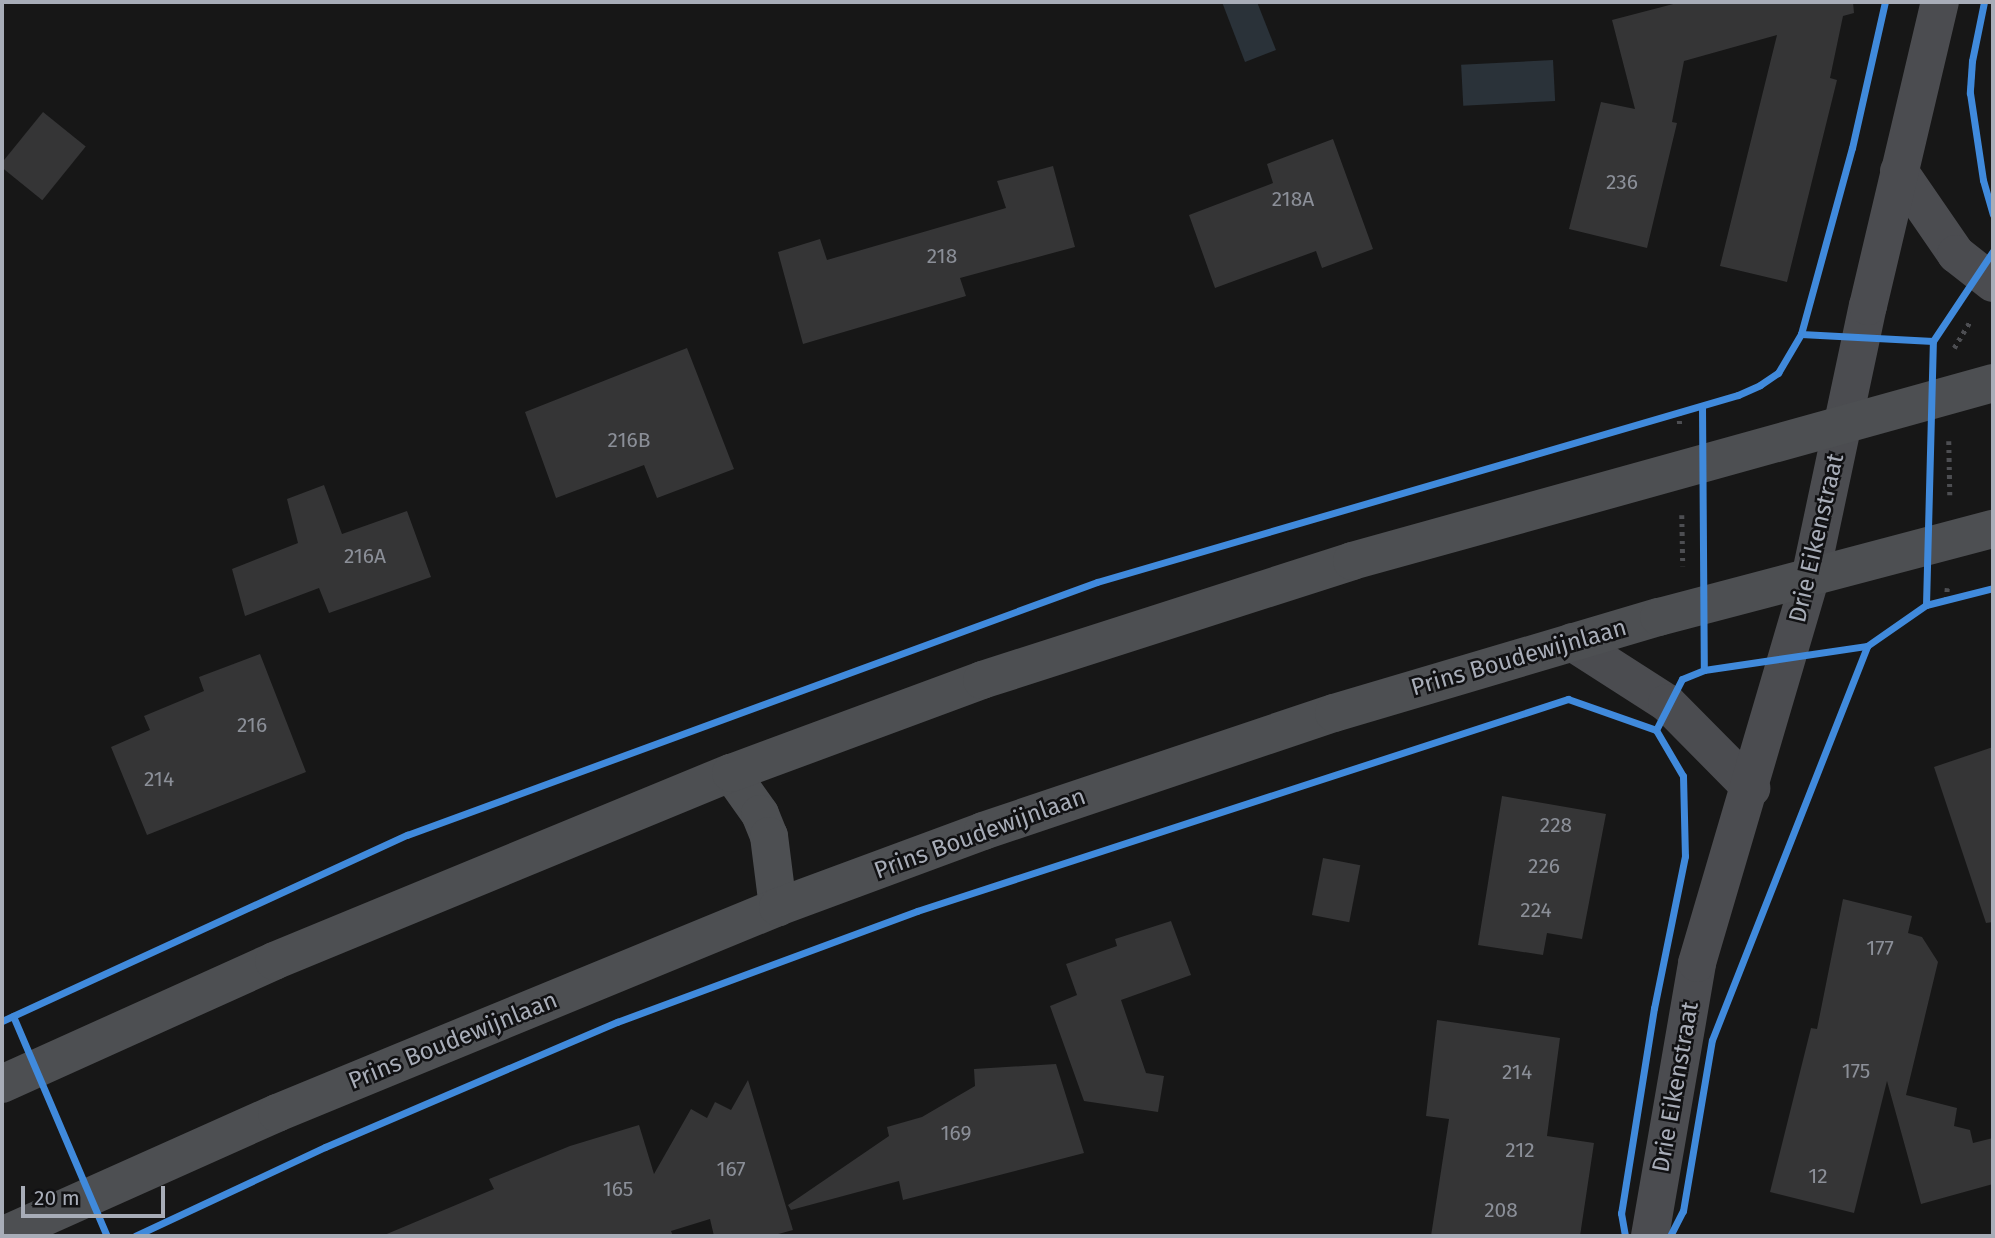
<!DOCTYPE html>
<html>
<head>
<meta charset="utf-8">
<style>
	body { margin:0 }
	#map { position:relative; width:1995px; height:1238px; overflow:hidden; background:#171717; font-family:"Fira Sans",sans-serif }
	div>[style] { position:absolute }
	.water>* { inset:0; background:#2a3239; transform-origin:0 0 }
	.building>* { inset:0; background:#353536; transform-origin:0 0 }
	.path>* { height:4.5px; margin-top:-2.25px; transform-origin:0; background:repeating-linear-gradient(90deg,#4d4e52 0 3.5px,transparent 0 8.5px) }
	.minor>* { height:38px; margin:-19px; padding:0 19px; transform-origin:19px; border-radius:19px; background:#4b4c50 }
	.major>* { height:38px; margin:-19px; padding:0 19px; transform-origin:19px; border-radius:19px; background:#4d4f52 }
	.cycleway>* { height:7px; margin:-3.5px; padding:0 3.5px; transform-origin:3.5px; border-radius:3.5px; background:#408adc }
	span { translate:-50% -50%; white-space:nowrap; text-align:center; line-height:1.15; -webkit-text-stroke:5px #111113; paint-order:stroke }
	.number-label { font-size:21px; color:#8b8f98 }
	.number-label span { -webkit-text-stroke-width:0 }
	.street-label { font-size:24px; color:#a8adb8 }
	.frame { position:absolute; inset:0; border:4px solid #a8adb8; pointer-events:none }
	.scale { position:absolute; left:21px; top:1186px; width:144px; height:32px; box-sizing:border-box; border:4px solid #a8adb8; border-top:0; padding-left:9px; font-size:21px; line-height:24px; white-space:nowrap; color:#a8adb8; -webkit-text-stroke:5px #111113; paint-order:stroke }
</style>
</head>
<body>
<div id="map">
	<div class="water">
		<i style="clip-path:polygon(1222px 2px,1257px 2px,1276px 50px,1245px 62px)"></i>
		<i style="left:1553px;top:60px;width:41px;height:92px;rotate:87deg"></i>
	</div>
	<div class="building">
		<i style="clip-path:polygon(1681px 2px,1853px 2px,1854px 13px,1843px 16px,1830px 78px,1837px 80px,1787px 282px,1720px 266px,1777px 35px,1684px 61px,1672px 122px,1677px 123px,1647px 248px,1569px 229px,1601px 102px,1635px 109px,1612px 20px)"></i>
		<i style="left:43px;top:112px;width:55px;height:69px;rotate:39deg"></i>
		<i style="clip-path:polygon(1333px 139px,1373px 249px,1322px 268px,1316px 251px,1215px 288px,1189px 215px,1273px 183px,1267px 164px)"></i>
		<i style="clip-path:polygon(1053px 166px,1075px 247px,960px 278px,966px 296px,803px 344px,778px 252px,820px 239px,827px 260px,1006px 208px,997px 181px)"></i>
		<i style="clip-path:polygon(687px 348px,734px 469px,657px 498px,644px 465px,556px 498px,525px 412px)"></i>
		<i style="clip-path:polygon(324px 485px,342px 534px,407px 511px,431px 577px,329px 613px,319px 588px,245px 616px,232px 569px,298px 543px,287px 499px)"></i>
		<i style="clip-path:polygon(260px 654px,306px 772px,147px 835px,111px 747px,150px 730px,144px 716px,204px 691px,199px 677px)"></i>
		<i style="clip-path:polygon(1993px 747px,1993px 922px,1986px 923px,1934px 767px)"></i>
		<i style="clip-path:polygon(1502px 796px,1606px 814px,1582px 939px,1547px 933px,1543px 955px,1478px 945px)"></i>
		<i style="left:1323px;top:858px;width:38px;height:58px;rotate:11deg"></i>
		<i style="clip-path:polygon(1843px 899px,1912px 916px,1908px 933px,1922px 937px,1938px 962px,1906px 1095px,1957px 1108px,1954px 1126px,1970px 1130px,1973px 1143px,1993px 1138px,1993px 1184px,1921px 1204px,1887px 1081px,1854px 1213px,1770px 1192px,1811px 1028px,1817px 1029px)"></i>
		<i style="clip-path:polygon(1171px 921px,1191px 975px,1121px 1000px,1146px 1073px,1164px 1076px,1158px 1112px,1084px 1101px,1050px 1006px,1077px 995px,1066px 964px,1117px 946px,1115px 939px)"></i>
		<i style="clip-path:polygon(1437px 1020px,1560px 1038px,1547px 1136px,1594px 1143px,1580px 1236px,1431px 1236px,1449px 1119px,1426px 1116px)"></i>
		<i style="clip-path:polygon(1056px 1064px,1084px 1153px,903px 1200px,899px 1181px,791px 1210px,788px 1205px,889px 1136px,887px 1127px,922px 1117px,975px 1086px,974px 1069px)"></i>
		<i style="clip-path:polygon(748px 1080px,793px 1230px,771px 1236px,714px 1236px,710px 1219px,671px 1231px,673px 1236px,382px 1236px,494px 1189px,489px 1179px,570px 1146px,639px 1125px,654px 1174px,691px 1109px,707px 1118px,715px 1102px,731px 1110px)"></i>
	</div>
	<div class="path">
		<i style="left:1954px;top:348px;width:33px;rotate:-59deg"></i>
		<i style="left:1679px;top:412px;width:14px;rotate:86deg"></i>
		<i style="left:1949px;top:441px;width:54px;rotate:88.9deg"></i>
		<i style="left:1682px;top:515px;width:51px;rotate:88.9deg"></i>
		<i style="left:1946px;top:600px;width:12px;rotate:-85deg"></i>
	</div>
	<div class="minor">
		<i style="left:1899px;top:171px;width:101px;rotate:55.5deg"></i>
		<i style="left:1956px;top:254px;width:47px;rotate:38.1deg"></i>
		<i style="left:1572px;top:642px;width:113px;rotate:32.7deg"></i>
		<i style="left:1667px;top:703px;width:120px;rotate:45.3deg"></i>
		<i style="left:1650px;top:1236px;width:277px;rotate:-80.2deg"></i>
		<i style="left:1697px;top:963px;width:401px;rotate:-73.6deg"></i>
		<i style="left:1810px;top:578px;width:278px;rotate:-78deg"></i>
		<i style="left:1868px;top:306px;width:312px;rotate:-76.7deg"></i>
	</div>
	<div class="major">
		<i style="left:731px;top:773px;width:50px;rotate:54.7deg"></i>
		<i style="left:760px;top:814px;width:24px;rotate:68deg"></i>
		<i style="left:769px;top:836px;width:72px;rotate:82.8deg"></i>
		<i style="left:2px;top:1084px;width:299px;rotate:-24.3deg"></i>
		<i style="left:274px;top:961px;width:494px;rotate:-22.4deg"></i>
		<i style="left:731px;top:773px;width:268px;rotate:-20.3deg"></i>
		<i style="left:982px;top:680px;width:389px;rotate:-17.8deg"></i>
		<i style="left:1352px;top:561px;width:665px;rotate:-15.52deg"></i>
		<i style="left:2px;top:1236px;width:301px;rotate:-24.1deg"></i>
		<i style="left:277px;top:1113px;width:542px;rotate:-22.35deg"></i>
		<i style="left:778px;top:907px;width:219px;rotate:-20.3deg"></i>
		<i style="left:983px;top:831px;width:370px;rotate:-18.6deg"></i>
		<i style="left:1334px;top:713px;width:339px;rotate:-16.5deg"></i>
		<i style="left:1659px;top:617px;width:345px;rotate:-14.8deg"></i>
	</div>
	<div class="cycleway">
		<i style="left:1984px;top:2px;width:60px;rotate:101.5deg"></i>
		<i style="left:1972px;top:61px;width:32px;rotate:94deg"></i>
		<i style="left:1970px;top:93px;width:88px;rotate:81.5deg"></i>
		<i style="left:1983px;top:180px;width:36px;rotate:74deg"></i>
		<i style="left:1801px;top:334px;width:132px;rotate:3deg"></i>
		<i style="left:1933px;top:341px;width:108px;rotate:-56.3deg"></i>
		<i style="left:1702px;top:406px;width:264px;rotate:89.6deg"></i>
		<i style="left:1926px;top:605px;width:264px;rotate:-88.5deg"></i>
		<i style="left:1656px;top:730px;width:57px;rotate:-63deg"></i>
		<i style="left:1682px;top:679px;width:24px;rotate:-22deg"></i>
		<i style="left:1704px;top:670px;width:165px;rotate:-8.4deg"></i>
		<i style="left:1867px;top:646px;width:72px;rotate:-34.8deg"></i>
		<i style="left:1926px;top:605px;width:69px;rotate:-14.2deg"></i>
		<i style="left:13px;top:1016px;width:239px;rotate:66.9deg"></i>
		<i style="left:2px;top:1021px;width:446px;rotate:-24.7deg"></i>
		<i style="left:407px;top:835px;width:735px;rotate:-20.14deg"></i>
		<i style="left:1097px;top:582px;width:668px;rotate:-16.26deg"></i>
		<i style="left:1738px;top:395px;width:24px;rotate:-24deg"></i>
		<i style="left:1760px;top:385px;width:22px;rotate:-34deg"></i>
		<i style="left:1778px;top:373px;width:45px;rotate:-59.5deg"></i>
		<i style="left:1801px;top:334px;width:193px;rotate:-74.7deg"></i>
		<i style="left:1852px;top:148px;width:150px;rotate:-77.3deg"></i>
		<i style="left:135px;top:1236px;width:210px;rotate:-25.1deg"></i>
		<i style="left:325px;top:1147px;width:318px;rotate:-23.2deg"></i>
		<i style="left:617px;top:1022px;width:320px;rotate:-20.3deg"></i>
		<i style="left:917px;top:911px;width:685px;rotate:-18.04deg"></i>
		<i style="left:1568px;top:699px;width:93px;rotate:19.4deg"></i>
		<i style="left:1656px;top:730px;width:53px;rotate:59.6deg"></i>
		<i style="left:1683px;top:776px;width:80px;rotate:88.6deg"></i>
		<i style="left:1685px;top:856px;width:155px;rotate:101.5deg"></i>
		<i style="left:1654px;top:1008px;width:208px;rotate:99.1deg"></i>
		<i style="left:1621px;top:1213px;width:23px;rotate:80deg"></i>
		<i style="left:1670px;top:1236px;width:28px;rotate:-63deg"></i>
		<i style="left:1683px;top:1211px;width:173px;rotate:-80.4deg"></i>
		<i style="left:1712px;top:1040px;width:423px;rotate:-68.5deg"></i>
	</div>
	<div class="number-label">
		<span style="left:1622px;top:182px">236</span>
		<span style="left:1293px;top:199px">218A</span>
		<span style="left:942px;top:256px">218</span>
		<span style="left:629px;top:440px">216B</span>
		<span style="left:365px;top:556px">216A</span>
		<span style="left:252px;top:725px">216</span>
		<span style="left:159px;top:779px">214</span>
		<span style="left:1556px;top:825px">228</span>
		<span style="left:1544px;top:866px">226</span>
		<span style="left:1536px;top:910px">224</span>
		<span style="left:1880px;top:948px">177</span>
		<span style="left:1856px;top:1071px">175</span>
		<span style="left:1517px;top:1072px">214</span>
		<span style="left:956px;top:1133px">169</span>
		<span style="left:1520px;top:1150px">212</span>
		<span style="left:731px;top:1169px">167</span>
		<span style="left:1818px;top:1176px">12</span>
		<span style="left:618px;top:1189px">165</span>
		<span style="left:1501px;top:1210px">208</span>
	</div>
	<div class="street-label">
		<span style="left:1817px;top:538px;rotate:-77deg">Drie Eikenstraat</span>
		<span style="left:1519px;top:658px;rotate:-16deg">Prins Boudewijnlaan</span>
		<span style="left:980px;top:834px;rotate:-20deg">Prins Boudewijnlaan</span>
		<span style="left:453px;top:1041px;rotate:-22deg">Prins Boudewijnlaan</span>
		<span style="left:1676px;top:1087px;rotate:-80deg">Drie Eikenstraat</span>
	</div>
	<div class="frame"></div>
	<div class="scale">20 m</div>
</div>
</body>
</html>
